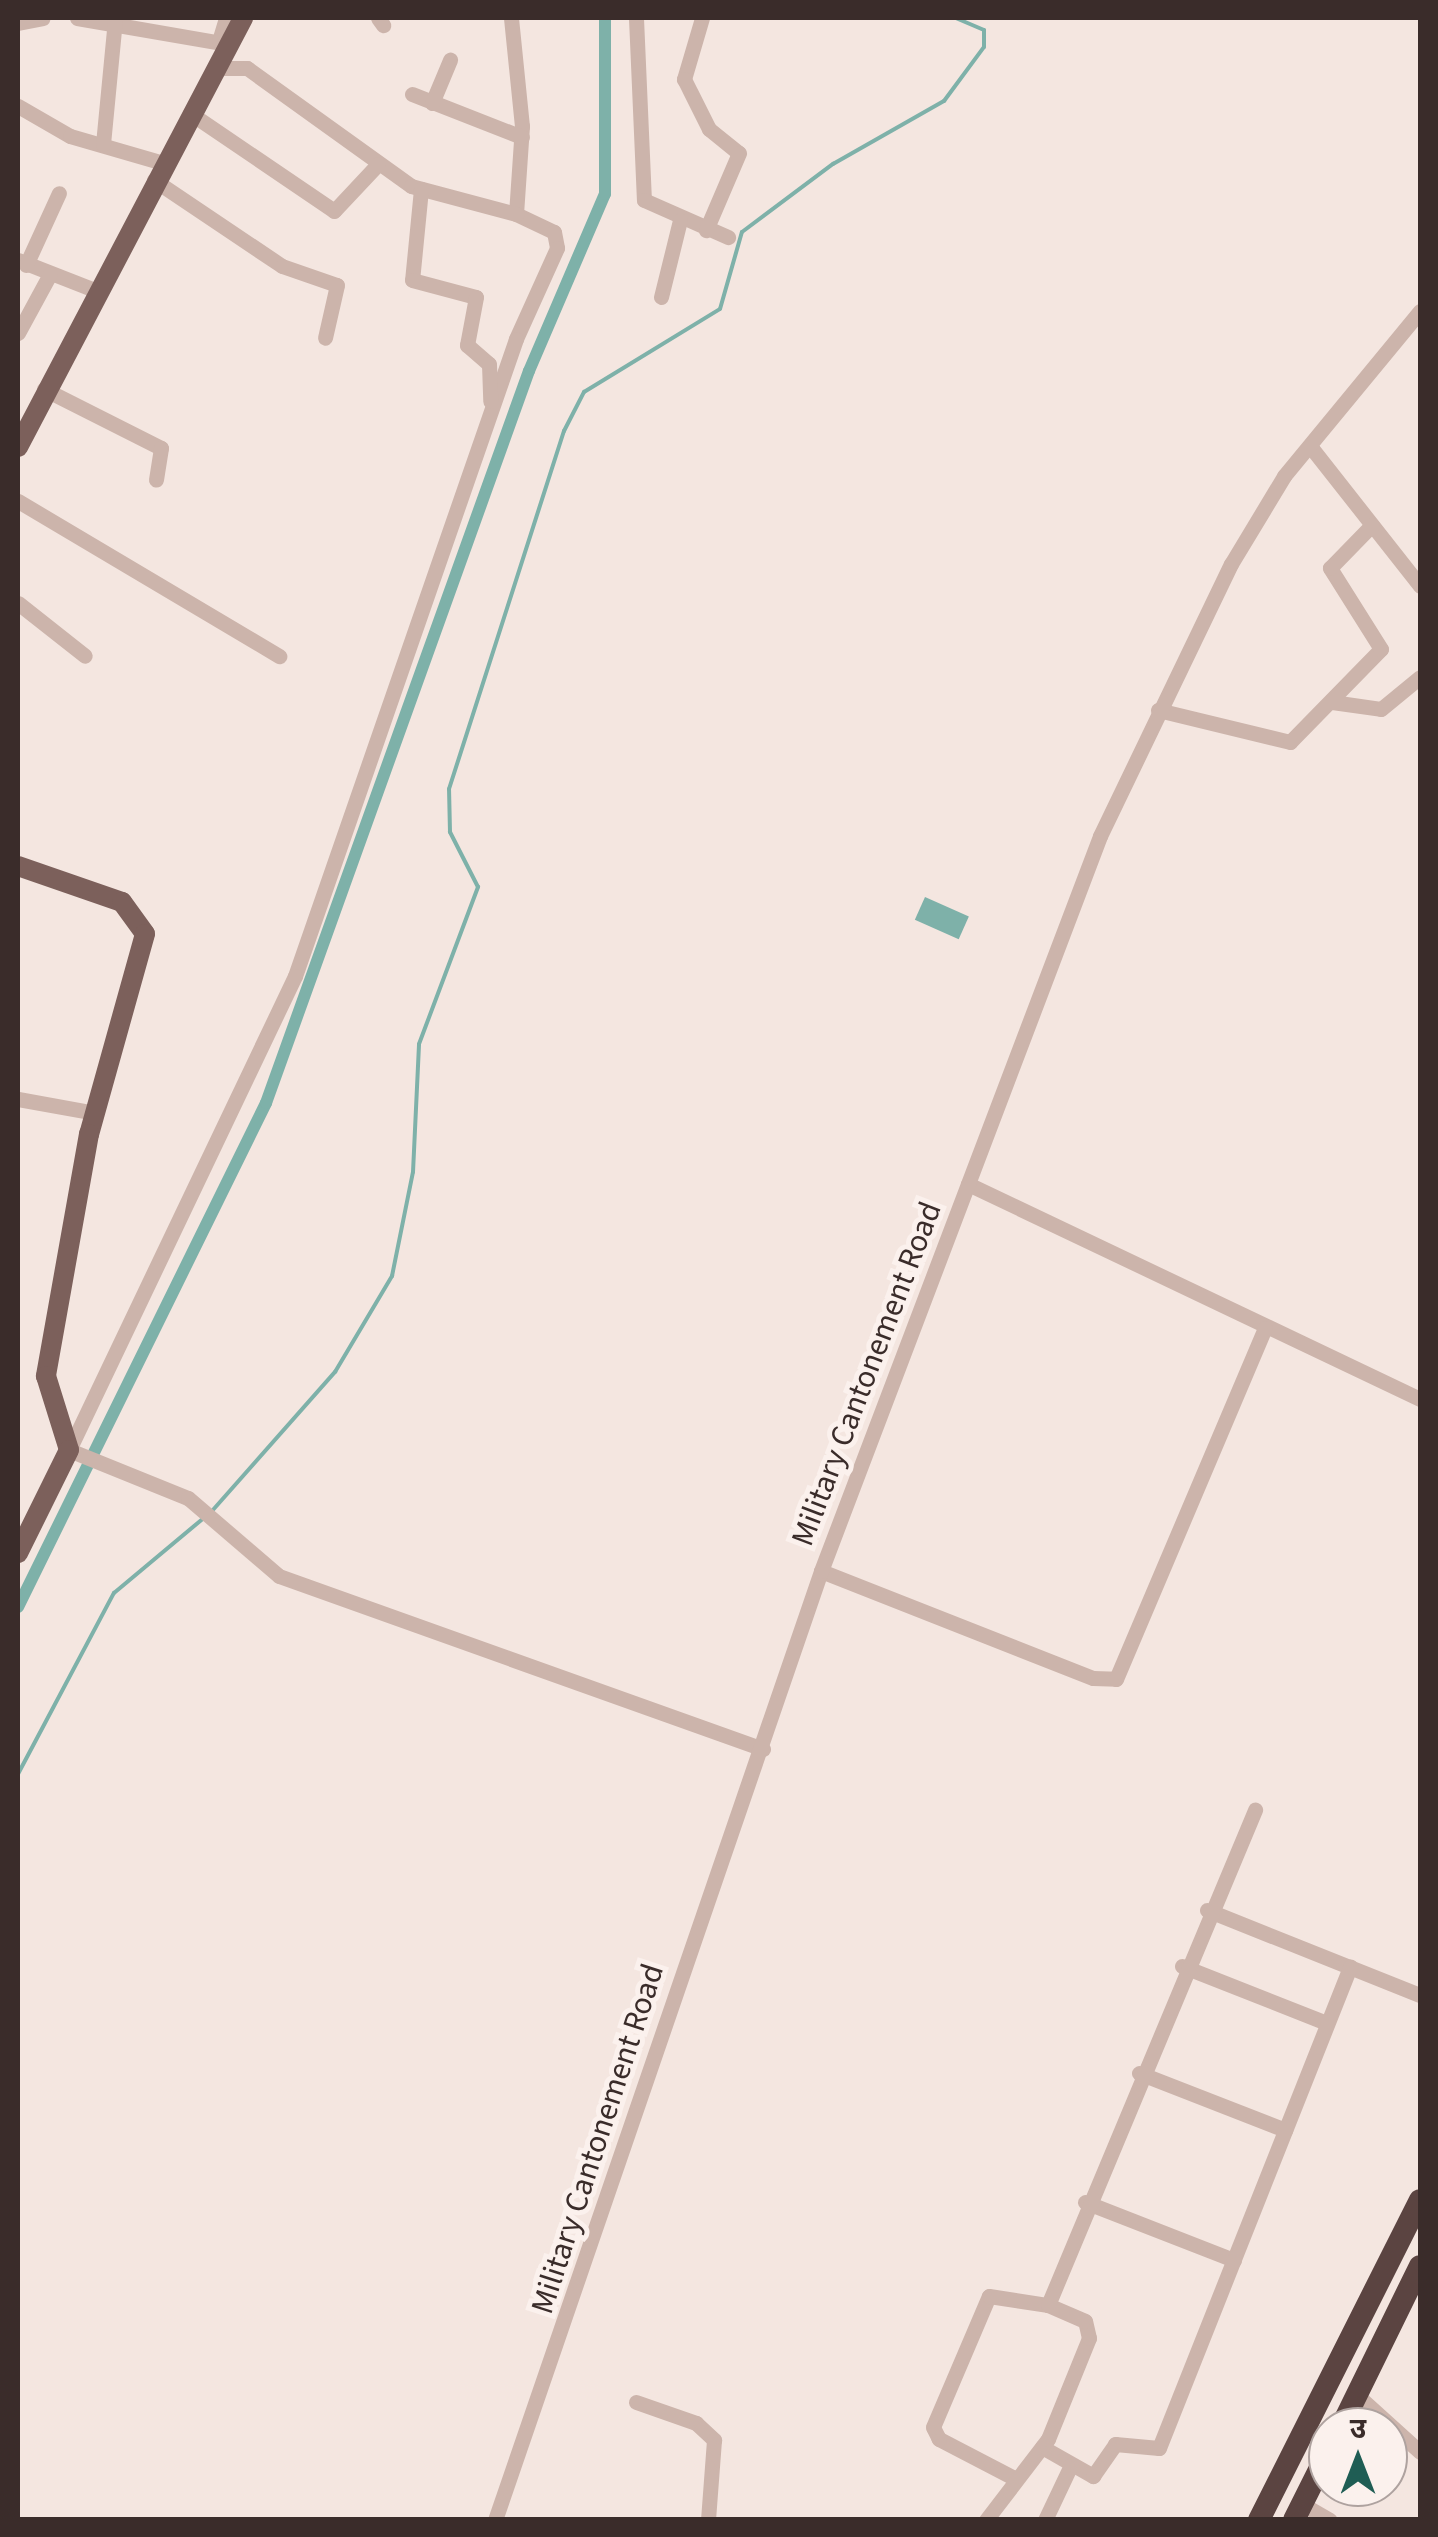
<!DOCTYPE html>
<html>
<head>
<meta charset="utf-8">
<style>
	body { margin:0 }
	#map { position:relative; width:1438px; height:2537px; overflow:hidden; background:#f4e6e0; font-family:"Source Sans 3","Noto Sans Devanagari",sans-serif }
	div>[style] { position:absolute }
	.water>* { inset:0; background:#7eb1a9; transform-origin:0 0 }
	.stream>* { height:4px; margin:-2px; padding:0 2px; transform-origin:2px; border-radius:2px; background:#7eb1a9 }
	.canal>* { height:12px; margin:-6px; padding:0 6px; transform-origin:6px; border-radius:6px; background:#7eb1a9 }
	.minor>* { height:15px; margin:-7.5px; padding:0 7.5px; transform-origin:7.5px; border-radius:7.5px; background:#ccb4ab }
	.major>* { height:20px; margin:-10px; padding:0 10px; transform-origin:10px; border-radius:10px; background:#7c605b }
	.highway>* { height:22px; margin:-11px; padding:0 11px; transform-origin:11px; border-radius:11px; background:#5b4441 }
	span { translate:-50% -50%; white-space:nowrap; text-align:center; line-height:1.15; -webkit-text-stroke:10px #fbf1ed; paint-order:stroke }
	.street-label { font-size:32px; color:#3a2c2a }
	.frame { position:absolute; inset:0; border:20px solid #3a2c2a; pointer-events:none }
	.north { position:absolute; left:1308px; top:2407px; width:100px; height:100px; box-sizing:border-box; background:#fbf1ed; border:2px solid #aea29f; border-radius:50%; rotate:0deg; font-size:28px; font-weight:700; line-height:40px; text-align:center; color:#3a2c2a }
	.north::after { content:''; display:block; margin:auto; width:35px; height:45px; background:#1f5d54; clip-path:polygon(50% 0,100% 100%,50% 72%,0 100%) }
</style>
</head>
<body>
<div id="map">
	<div class="water">
		<i style="left:925px;top:897px;width:48px;height:25px;rotate:24deg"></i>
	</div>
	<div class="stream">
		<i style="left:212px;top:1511px;width:186px;rotate:-48.5deg"></i>
		<i style="left:335px;top:1372px;width:112px;rotate:-59.3deg"></i>
		<i style="left:392px;top:1276px;width:106px;rotate:-78.6deg"></i>
		<i style="left:413px;top:1172px;width:128px;rotate:-87.3deg"></i>
		<i style="left:419px;top:1044px;width:168px;rotate:-69.4deg"></i>
		<i style="left:478px;top:887px;width:62px;rotate:-117deg"></i>
		<i style="left:450px;top:832px;width:43px;rotate:-91.3deg"></i>
		<i style="left:449px;top:789px;width:376px;rotate:-72.2deg"></i>
		<i style="left:564px;top:431px;width:44px;rotate:-62.9deg"></i>
		<i style="left:584px;top:392px;width:159px;rotate:-31.4deg"></i>
		<i style="left:720px;top:309px;width:80px;rotate:-74.1deg"></i>
		<i style="left:742px;top:232px;width:114px;rotate:-36.8deg"></i>
		<i style="left:833px;top:164px;width:128px;rotate:-29.6deg"></i>
		<i style="left:944px;top:101px;width:67px;rotate:-53.5deg"></i>
		<i style="left:984px;top:47px;width:17px;rotate:-90deg"></i>
		<i style="left:984px;top:30px;width:30px;rotate:-157deg"></i>
		<i style="left:18px;top:1774px;width:205px;rotate:-62.1deg"></i>
		<i style="left:114px;top:1593px;width:119px;rotate:-39.9deg"></i>
	</div>
	<div class="canal">
		<i style="left:18px;top:1607px;width:562px;rotate:-63.8deg"></i>
		<i style="left:266px;top:1103px;width:778px;rotate:-70.24deg"></i>
		<i style="left:529px;top:371px;width:193px;rotate:-66.8deg"></i>
		<i style="left:605px;top:194px;width:176px;rotate:-90deg"></i>
	</div>
	<div class="minor">
		<i style="left:77px;top:18px;width:152px;rotate:9.8deg"></i>
		<i style="left:378px;top:18px;width:9px;rotate:54deg"></i>
		<i style="left:511px;top:18px;width:109px;rotate:84.2deg"></i>
		<i style="left:522px;top:126px;width:88px;rotate:93.9deg"></i>
		<i style="left:516px;top:214px;width:42px;rotate:25.3deg"></i>
		<i style="left:554px;top:232px;width:16px;rotate:79deg"></i>
		<i style="left:557px;top:248px;width:100px;rotate:114.3deg"></i>
		<i style="left:516px;top:339px;width:674px;rotate:109.13deg"></i>
		<i style="left:295px;top:976px;width:525px;rotate:115.49deg"></i>
		<i style="left:69px;top:1450px;width:128px;rotate:22deg"></i>
		<i style="left:188px;top:1498px;width:120px;rotate:40.6deg"></i>
		<i style="left:279px;top:1576px;width:514px;rotate:19.67deg"></i>
		<i style="left:636px;top:18px;width:182px;rotate:87.5deg"></i>
		<i style="left:644px;top:200px;width:92px;rotate:23.8deg"></i>
		<i style="left:702px;top:18px;width:64px;rotate:106.4deg"></i>
		<i style="left:684px;top:79px;width:56px;rotate:63.4deg"></i>
		<i style="left:709px;top:129px;width:38px;rotate:39deg"></i>
		<i style="left:739px;top:153px;width:84px;rotate:113.2deg"></i>
		<i style="left:18px;top:23px;width:25px;rotate:-11deg"></i>
		<i style="left:219px;top:41px;width:24px;rotate:-73deg"></i>
		<i style="left:214px;top:68px;width:33px"></i>
		<i style="left:247px;top:68px;width:202px;rotate:35.7deg"></i>
		<i style="left:411px;top:186px;width:109px;rotate:14.9deg"></i>
		<i style="left:412px;top:94px;width:118px;rotate:21.4deg"></i>
		<i style="left:432px;top:103px;width:47px;rotate:-67.3deg"></i>
		<i style="left:18px;top:106px;width:60px;rotate:30deg"></i>
		<i style="left:70px;top:136px;width:97px;rotate:16.2deg"></i>
		<i style="left:190px;top:113px;width:174px;rotate:34.2deg"></i>
		<i style="left:334px;top:211px;width:64px;rotate:-46.9deg"></i>
		<i style="left:103px;top:144px;width:126px;rotate:-84.5deg"></i>
		<i style="left:154px;top:180px;width:154px;rotate:33.9deg"></i>
		<i style="left:282px;top:266px;width:58px;rotate:19.1deg"></i>
		<i style="left:337px;top:285px;width:54px;rotate:102.8deg"></i>
		<i style="left:421px;top:189px;width:91px;rotate:95.6deg"></i>
		<i style="left:412px;top:280px;width:66px;rotate:14.9deg"></i>
		<i style="left:476px;top:297px;width:49px;rotate:100.6deg"></i>
		<i style="left:467px;top:345px;width:29px;rotate:41deg"></i>
		<i style="left:489px;top:364px;width:37px;rotate:88deg"></i>
		<i style="left:18px;top:260px;width:85px;rotate:21.4deg"></i>
		<i style="left:26px;top:265px;width:79px;rotate:-65.4deg"></i>
		<i style="left:661px;top:297px;width:79px;rotate:-76.1deg"></i>
		<i style="left:18px;top:333px;width:67px;rotate:-61.5deg"></i>
		<i style="left:44px;top:389px;width:131px;rotate:26.8deg"></i>
		<i style="left:161px;top:448px;width:32px;rotate:99deg"></i>
		<i style="left:1310px;top:446px;width:178px;rotate:51.8deg"></i>
		<i style="left:18px;top:501px;width:304px;rotate:30.7deg"></i>
		<i style="left:18px;top:603px;width:85px;rotate:38.3deg"></i>
		<i style="left:1332px;top:702px;width:49px;rotate:8.1deg"></i>
		<i style="left:1381px;top:709px;width:50px;rotate:-39.4deg"></i>
		<i style="left:1158px;top:710px;width:136px;rotate:13.6deg"></i>
		<i style="left:1290px;top:742px;width:130px;rotate:-45.6deg"></i>
		<i style="left:1381px;top:649px;width:96px;rotate:-122.2deg"></i>
		<i style="left:1330px;top:568px;width:60px;rotate:-45.7deg"></i>
		<i style="left:18px;top:1099px;width:78px;rotate:10.3deg"></i>
		<i style="left:968px;top:1184px;width:501px;rotate:25.44deg"></i>
		<i style="left:821px;top:1571px;width:292px;rotate:21.5deg"></i>
		<i style="left:1093px;top:1678px;width:23px;rotate:2deg"></i>
		<i style="left:1116px;top:1679px;width:381px;rotate:-67deg"></i>
		<i style="left:1207px;top:1910px;width:229px;rotate:21.8deg"></i>
		<i style="left:1182px;top:1966px;width:156px;rotate:21.5deg"></i>
		<i style="left:1139px;top:2073px;width:157px;rotate:21.3deg"></i>
		<i style="left:1085px;top:2202px;width:160px;rotate:21.3deg"></i>
		<i style="left:1357px;top:2395px;width:85px;rotate:42.1deg"></i>
		<i style="left:636px;top:2402px;width:64px;rotate:19.3deg"></i>
		<i style="left:696px;top:2423px;width:25px;rotate:43deg"></i>
		<i style="left:714px;top:2440px;width:80px;rotate:94.3deg"></i>
		<i style="left:1042px;top:2447px;width:59px;rotate:29.6deg"></i>
		<i style="left:1093px;top:2476px;width:39px;rotate:-55deg"></i>
		<i style="left:1115px;top:2444px;width:44px;rotate:5.2deg"></i>
		<i style="left:1159px;top:2448px;width:518px;rotate:-68.34deg"></i>
		<i style="left:1014px;top:2478px;width:85px;rotate:-152.5deg"></i>
		<i style="left:939px;top:2439px;width:13px;rotate:-117deg"></i>
		<i style="left:933px;top:2427px;width:142px;rotate:-66.9deg"></i>
		<i style="left:989px;top:2296px;width:60px;rotate:8.7deg"></i>
		<i style="left:1302px;top:2504px;width:32px;rotate:30deg"></i>
		<i style="left:495px;top:2520px;width:1003px;rotate:-71.04deg"></i>
		<i style="left:821px;top:1571px;width:786px;rotate:-69.21deg"></i>
		<i style="left:1100px;top:836px;width:302px;rotate:-64.3deg"></i>
		<i style="left:1231px;top:564px;width:103px;rotate:-58.9deg"></i>
		<i style="left:1284px;top:476px;width:214px;rotate:-50.5deg"></i>
		<i style="left:986px;top:2520px;width:102px;rotate:-52.6deg"></i>
		<i style="left:1048px;top:2439px;width:109px;rotate:-67.9deg"></i>
		<i style="left:1089px;top:2338px;width:17px;rotate:-103deg"></i>
		<i style="left:1085px;top:2321px;width:40px;rotate:-156.6deg"></i>
		<i style="left:1048px;top:2305px;width:537px;rotate:-67.31deg"></i>
		<i style="left:1045px;top:2520px;width:61px;rotate:-64.7deg"></i>
	</div>
	<div class="major">
		<i style="left:18px;top:447px;width:484px;rotate:-62.3deg"></i>
		<i style="left:18px;top:866px;width:110px;rotate:19.1deg"></i>
		<i style="left:122px;top:902px;width:39px;rotate:54deg"></i>
		<i style="left:145px;top:934px;width:208px;rotate:105.6deg"></i>
		<i style="left:89px;top:1134px;width:246px;rotate:100.1deg"></i>
		<i style="left:46px;top:1376px;width:77px;rotate:72.7deg"></i>
		<i style="left:69px;top:1450px;width:115px;rotate:116.3deg"></i>
	</div>
	<div class="highway">
		<i style="left:1341px;top:2427px;width:179px;rotate:-63.9deg"></i>
		<i style="left:1259px;top:2520px;width:358px;rotate:-63.3deg"></i>
		<i style="left:1294px;top:2520px;width:76px;rotate:-63.4deg"></i>
	</div>
	<div class="street-label">
		<span style="left:867px;top:1374px;rotate:-69deg">Military Cantonement Road</span>
		<span style="left:598px;top:2139px;rotate:-72deg">Military Cantonement Road</span>
	</div>
	<div class="frame"></div>
	<div class="north">उ</div>
</div>
</body>
</html>
